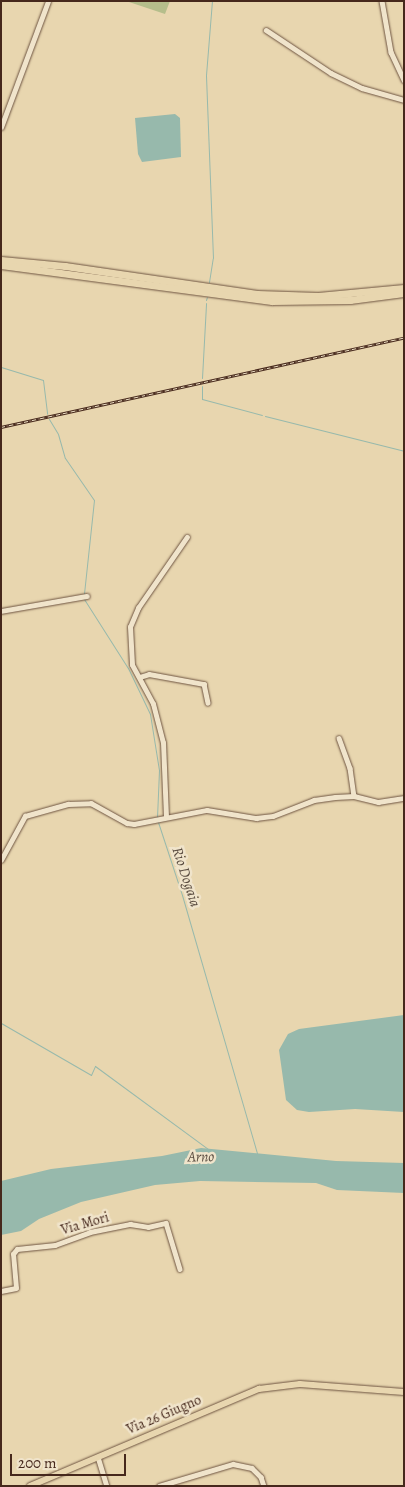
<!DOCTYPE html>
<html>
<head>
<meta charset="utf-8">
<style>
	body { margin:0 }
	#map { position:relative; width:405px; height:1487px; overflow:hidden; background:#e8d6af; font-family:Alegreya,serif }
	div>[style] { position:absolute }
	.green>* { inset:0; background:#b5be8b }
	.water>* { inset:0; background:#97b9ac }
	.stream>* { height:1px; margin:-0.5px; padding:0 0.5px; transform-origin:0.5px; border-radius:0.5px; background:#97b9ac }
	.roads { filter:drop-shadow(0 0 1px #6e5441) drop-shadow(0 0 1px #6e5441) }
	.minor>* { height:4.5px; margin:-2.25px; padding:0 2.25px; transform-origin:2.25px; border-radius:2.25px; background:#f0e4cb }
	.tertiary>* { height:5px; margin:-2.5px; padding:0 2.5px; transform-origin:2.5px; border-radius:2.5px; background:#f0e4cb }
	.primary>* { height:6px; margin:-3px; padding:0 3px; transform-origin:3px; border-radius:3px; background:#e8d6af }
	.trunk>* { height:7px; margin:-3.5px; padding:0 3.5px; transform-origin:3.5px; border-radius:3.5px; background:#e8d6af }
	.rail>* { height:3px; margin-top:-1.5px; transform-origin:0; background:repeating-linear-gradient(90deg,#f0e4cb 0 4px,#46281c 0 8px); box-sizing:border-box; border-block:1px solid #46281c }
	span { translate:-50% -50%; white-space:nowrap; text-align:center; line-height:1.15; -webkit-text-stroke:5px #f0e4cb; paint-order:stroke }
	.street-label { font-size:14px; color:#46281c }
	.water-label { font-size:15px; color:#5a4c40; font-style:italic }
	.frame { position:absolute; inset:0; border:2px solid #46281c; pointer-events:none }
	.scale { position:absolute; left:10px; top:1454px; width:116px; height:22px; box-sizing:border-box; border:2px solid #46281c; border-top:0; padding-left:6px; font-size:15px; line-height:18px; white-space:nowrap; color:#46281c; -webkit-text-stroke:4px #f0e4cb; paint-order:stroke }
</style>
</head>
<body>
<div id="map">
	<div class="green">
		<i style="clip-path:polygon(126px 1px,170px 1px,165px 14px)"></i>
	</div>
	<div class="water">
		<i style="clip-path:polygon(175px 114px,180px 118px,181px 157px,142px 162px,138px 154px,135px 118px)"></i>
		<i style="clip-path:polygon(404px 1015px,404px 1112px,355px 1109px,309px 1112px,297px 1110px,286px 1100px,279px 1050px,288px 1034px,299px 1029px)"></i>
		<i style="clip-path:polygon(201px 1148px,336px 1161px,404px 1163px,404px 1193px,337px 1190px,316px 1183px,200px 1181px,155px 1185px,81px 1202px,39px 1219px,21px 1231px,1px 1235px,1px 1181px,51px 1169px,162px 1156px)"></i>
	</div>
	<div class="stream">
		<i style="left:209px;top:282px;width:24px;rotate:-81deg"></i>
		<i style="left:213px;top:258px;width:183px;rotate:-92.2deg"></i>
		<i style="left:206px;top:75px;width:74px;rotate:-85.4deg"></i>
		<i style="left:206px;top:300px;width:3px;rotate:-72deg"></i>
		<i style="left:1px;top:367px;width:44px;rotate:17.2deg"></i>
		<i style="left:43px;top:380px;width:34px;rotate:83deg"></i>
		<i style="left:202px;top:378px;width:75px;rotate:-86.9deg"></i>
		<i style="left:202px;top:386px;width:13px;rotate:90deg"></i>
		<i style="left:202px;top:399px;width:62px;rotate:14.9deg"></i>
		<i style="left:265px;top:416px;width:143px;rotate:14.1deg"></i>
		<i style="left:49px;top:419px;width:17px;rotate:59deg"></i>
		<i style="left:58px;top:434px;width:25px;rotate:74deg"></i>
		<i style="left:65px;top:458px;width:51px;rotate:55.4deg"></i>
		<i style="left:94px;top:500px;width:94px;rotate:96.1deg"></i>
		<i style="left:84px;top:599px;width:82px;rotate:57.5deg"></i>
		<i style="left:128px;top:668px;width:51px;rotate:64.4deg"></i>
		<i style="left:150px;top:714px;width:57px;rotate:80.9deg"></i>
		<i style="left:159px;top:770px;width:48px;rotate:92.4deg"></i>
		<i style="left:158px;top:822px;width:77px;rotate:71.8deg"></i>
		<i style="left:182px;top:895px;width:269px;rotate:73.8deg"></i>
		<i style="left:1px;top:1023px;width:104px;rotate:30deg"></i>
		<i style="left:91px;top:1075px;width:10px;rotate:-66deg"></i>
		<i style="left:95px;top:1066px;width:140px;rotate:36.3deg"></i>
	</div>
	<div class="roads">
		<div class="minor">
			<i style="left:382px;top:1px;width:52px;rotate:80deg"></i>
			<i style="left:391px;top:52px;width:31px;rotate:65deg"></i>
			<i style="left:266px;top:30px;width:78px;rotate:33.5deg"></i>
			<i style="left:331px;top:73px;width:34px;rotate:26deg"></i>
			<i style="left:362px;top:88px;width:44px;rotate:15.9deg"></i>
			<i style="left:1px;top:611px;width:87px;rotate:-9.9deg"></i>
			<i style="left:140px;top:677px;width:9px;rotate:-18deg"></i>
			<i style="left:149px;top:674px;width:56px;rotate:10.3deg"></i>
			<i style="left:204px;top:684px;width:19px;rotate:78deg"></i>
			<i style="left:339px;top:738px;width:32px;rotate:70deg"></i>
			<i style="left:350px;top:768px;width:28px;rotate:82deg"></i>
			<i style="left:166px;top:817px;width:74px;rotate:-92.3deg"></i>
			<i style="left:163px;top:743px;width:40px;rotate:-104.4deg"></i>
			<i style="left:153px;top:704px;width:44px;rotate:-118.3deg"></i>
			<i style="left:132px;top:665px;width:38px;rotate:-93deg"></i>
			<i style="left:130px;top:627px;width:21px;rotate:-67deg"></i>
			<i style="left:138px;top:608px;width:86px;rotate:-55.4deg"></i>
			<i style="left:1px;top:860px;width:50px;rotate:-61.4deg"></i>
			<i style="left:25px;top:816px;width:45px;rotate:-15.6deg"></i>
			<i style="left:68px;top:804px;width:23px;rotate:-2deg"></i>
			<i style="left:91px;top:803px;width:41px;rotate:29.1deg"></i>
			<i style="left:127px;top:823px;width:7px;rotate:8deg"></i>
			<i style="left:134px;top:824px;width:74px;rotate:-10.9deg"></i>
			<i style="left:207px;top:810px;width:50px;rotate:9.3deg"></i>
			<i style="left:256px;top:818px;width:17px;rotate:-7deg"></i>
			<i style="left:273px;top:816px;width:44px;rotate:-21.3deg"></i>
			<i style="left:314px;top:800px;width:21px;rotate:-8deg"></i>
			<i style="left:335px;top:797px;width:19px;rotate:-3deg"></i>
			<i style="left:354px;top:796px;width:25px;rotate:14deg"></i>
			<i style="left:378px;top:802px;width:26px;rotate:-9deg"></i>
			<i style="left:1px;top:1291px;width:15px;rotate:-11deg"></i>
			<i style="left:16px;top:1288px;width:34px;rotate:-95deg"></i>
			<i style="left:13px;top:1254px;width:6px;rotate:-51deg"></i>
			<i style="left:17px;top:1249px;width:38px;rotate:-6deg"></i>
			<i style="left:55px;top:1245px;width:37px;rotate:-20deg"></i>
			<i style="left:90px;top:1232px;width:41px;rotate:-11.3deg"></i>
			<i style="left:130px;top:1224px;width:18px;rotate:9deg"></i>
			<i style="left:148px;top:1227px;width:18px;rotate:-13deg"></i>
			<i style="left:166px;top:1223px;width:48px;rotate:73.1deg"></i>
			<i style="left:98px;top:1457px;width:30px;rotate:73deg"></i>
			<i style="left:159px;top:1486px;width:77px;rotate:-16.6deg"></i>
			<i style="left:233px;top:1464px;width:19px;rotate:12deg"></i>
			<i style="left:252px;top:1468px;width:13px;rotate:45deg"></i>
			<i style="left:261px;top:1477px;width:9px;rotate:72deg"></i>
		</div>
		<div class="tertiary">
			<i style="left:1px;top:127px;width:134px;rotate:-69.5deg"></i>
		</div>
		<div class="primary">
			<i style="left:30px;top:1486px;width:249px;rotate:-23deg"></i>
			<i style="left:259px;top:1389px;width:41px;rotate:-7deg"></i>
			<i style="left:300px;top:1384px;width:104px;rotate:4.4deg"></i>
		</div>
		<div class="trunk">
			<i style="left:1px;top:260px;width:64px;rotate:5.4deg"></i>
			<i style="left:65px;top:266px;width:194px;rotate:8.3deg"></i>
			<i style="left:257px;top:294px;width:61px;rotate:1.9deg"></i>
			<i style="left:318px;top:296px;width:86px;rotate:-5.3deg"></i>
			<i style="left:1px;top:265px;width:273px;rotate:7.6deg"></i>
			<i style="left:272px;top:301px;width:78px;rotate:-0.7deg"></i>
			<i style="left:350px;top:300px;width:54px;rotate:-7.4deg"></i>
		</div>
	</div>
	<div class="rail">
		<i style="left:1px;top:427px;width:413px;rotate:-12.5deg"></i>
	</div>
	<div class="street-label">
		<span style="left:85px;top:1224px;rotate:-16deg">Via Mori</span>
		<span style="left:164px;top:1415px;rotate:-23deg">Via 26 Giugno</span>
	</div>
	<div class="water-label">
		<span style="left:186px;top:877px;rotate:72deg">Rio Dogaia</span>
		<span style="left:201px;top:1157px;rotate:-1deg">Arno</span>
	</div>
	<div class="frame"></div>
	<div class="scale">200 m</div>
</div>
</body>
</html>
